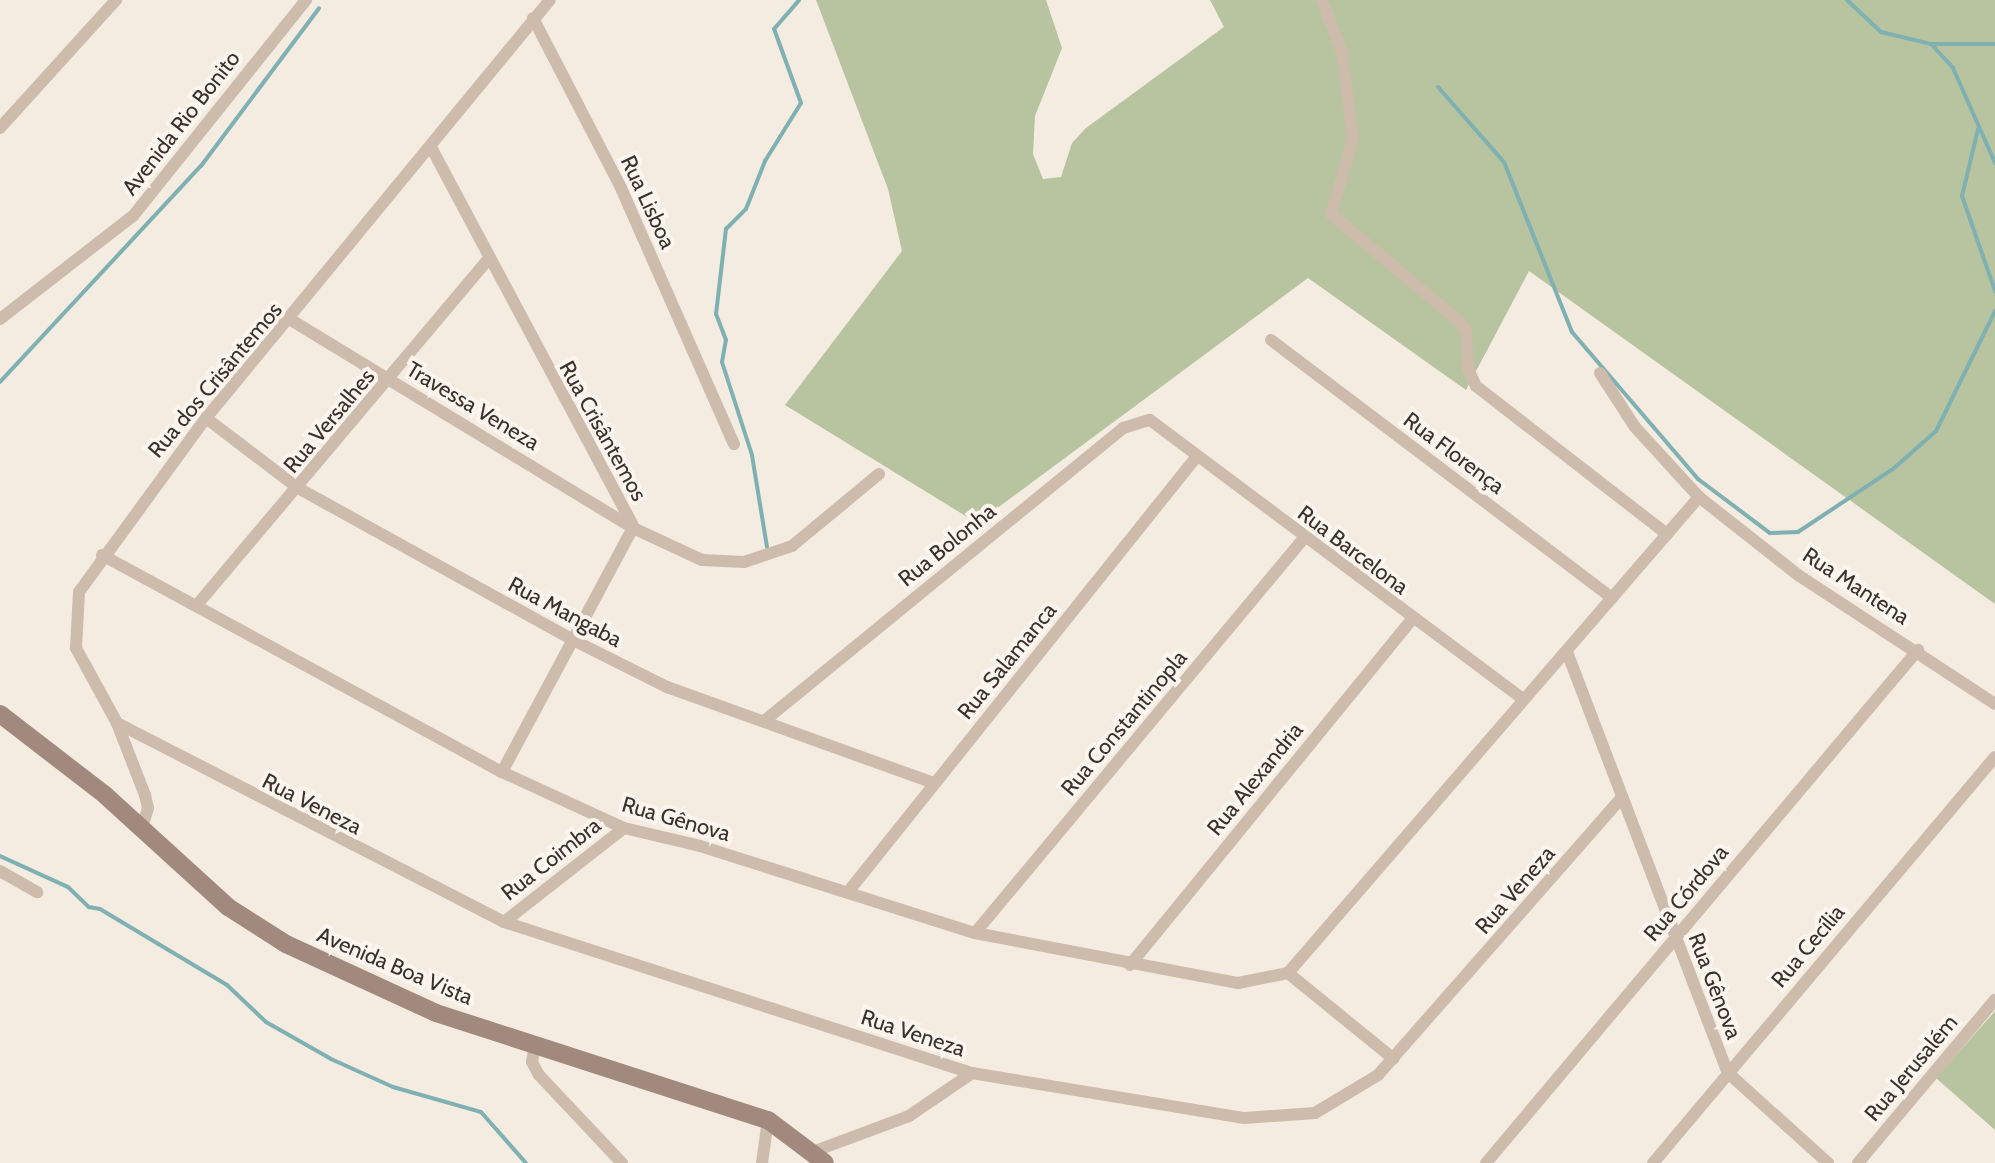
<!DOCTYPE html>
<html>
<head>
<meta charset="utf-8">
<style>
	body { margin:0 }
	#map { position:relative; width:1995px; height:1163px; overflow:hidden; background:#f4ebe1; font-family:Cabin,sans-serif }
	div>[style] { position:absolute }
	.green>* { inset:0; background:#b8c4a0 }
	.stream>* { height:4px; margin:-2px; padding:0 2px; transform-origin:2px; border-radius:2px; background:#7fb0b2 }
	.street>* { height:12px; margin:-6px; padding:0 6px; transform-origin:6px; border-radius:6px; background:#cdbbac }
	.secondary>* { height:18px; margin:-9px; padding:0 9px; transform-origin:9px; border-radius:9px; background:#a18a7d }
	span { translate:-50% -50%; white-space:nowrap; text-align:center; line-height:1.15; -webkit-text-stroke:8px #fbf5ee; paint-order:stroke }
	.street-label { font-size:22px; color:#3b302b }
</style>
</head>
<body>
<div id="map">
	<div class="green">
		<i style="clip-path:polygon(816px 0,1046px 0,1062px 48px,1035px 116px,1033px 154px,1043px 179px,1061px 177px,1072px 143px,1086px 128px,1224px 27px,1210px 0,1995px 0,1995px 604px,1529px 271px,1466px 390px,1308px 278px,977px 523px,785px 405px,902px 251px,888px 189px)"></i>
		<i style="clip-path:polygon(1995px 1011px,1995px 1130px,1936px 1078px)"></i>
	</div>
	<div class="stream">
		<i style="left:1847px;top:0;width:47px;rotate:43.3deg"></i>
		<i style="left:1881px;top:32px;width:51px;rotate:13.5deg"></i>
		<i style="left:1931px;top:44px;width:64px"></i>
		<i style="left:1931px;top:44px;width:33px;rotate:47deg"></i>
		<i style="left:1953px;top:68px;width:104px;rotate:66.1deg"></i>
		<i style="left:1438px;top:87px;width:100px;rotate:48.7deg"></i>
		<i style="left:1504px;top:162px;width:183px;rotate:68.2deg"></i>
		<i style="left:1572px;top:332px;width:194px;rotate:49.4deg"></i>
		<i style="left:1698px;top:479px;width:90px;rotate:36.9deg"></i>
		<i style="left:1770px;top:533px;width:28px;rotate:-2deg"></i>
		<i style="left:1798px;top:532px;width:114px;rotate:-33.6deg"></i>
		<i style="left:1893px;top:469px;width:57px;rotate:-41.5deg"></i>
		<i style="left:1936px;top:431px;width:134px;rotate:-63.8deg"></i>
		<i style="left:1978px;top:129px;width:69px;rotate:103.4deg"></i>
		<i style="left:1962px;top:196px;width:101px;rotate:70.8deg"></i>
		<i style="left:0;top:382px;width:295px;rotate:-47.1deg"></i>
		<i style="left:201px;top:166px;width:197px;rotate:-53.2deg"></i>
		<i style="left:767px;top:547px;width:93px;rotate:-99.3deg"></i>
		<i style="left:752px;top:455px;width:98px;rotate:-107.9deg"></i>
		<i style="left:722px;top:362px;width:22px;rotate:-80deg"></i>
		<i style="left:726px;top:340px;width:28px;rotate:-111deg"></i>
		<i style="left:716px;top:314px;width:86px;rotate:-83.3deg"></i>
		<i style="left:726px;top:229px;width:28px;rotate:-45deg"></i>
		<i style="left:746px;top:209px;width:52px;rotate:-68.4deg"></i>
		<i style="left:765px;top:161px;width:68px;rotate:-58.2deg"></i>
		<i style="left:801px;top:103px;width:79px;rotate:-110deg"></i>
		<i style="left:774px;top:29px;width:38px;rotate:-49deg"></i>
		<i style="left:0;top:856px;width:75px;rotate:24.5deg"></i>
		<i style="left:68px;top:887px;width:29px;rotate:44deg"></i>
		<i style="left:89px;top:907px;width:11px;rotate:10deg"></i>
		<i style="left:100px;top:909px;width:148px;rotate:30.9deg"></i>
		<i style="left:227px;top:985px;width:54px;rotate:43.5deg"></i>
		<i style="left:266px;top:1022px;width:75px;rotate:29.6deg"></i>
		<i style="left:331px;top:1059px;width:68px;rotate:24.3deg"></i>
		<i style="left:393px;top:1087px;width:91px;rotate:15.9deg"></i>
		<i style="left:481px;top:1112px;width:68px;rotate:48.6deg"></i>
	</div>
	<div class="street">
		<i style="left:1322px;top:0;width:56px;rotate:69deg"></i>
		<i style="left:1342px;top:52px;width:88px;rotate:82.8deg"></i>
		<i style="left:1353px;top:139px;width:78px;rotate:106.3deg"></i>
		<i style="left:1331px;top:214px;width:167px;rotate:39.9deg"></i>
		<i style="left:1459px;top:321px;width:11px;rotate:52deg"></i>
		<i style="left:1466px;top:330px;width:39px;rotate:87deg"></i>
		<i style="left:1468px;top:369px;width:19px;rotate:65deg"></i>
		<i style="left:1476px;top:386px;width:242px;rotate:37.8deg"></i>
		<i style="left:533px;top:18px;width:191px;rotate:62.6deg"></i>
		<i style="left:621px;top:188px;width:280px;rotate:66.2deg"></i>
		<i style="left:0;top:128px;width:173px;rotate:-47.8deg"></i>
		<i style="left:432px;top:149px;width:425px;rotate:61.9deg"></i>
		<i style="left:0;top:319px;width:168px;rotate:-37.8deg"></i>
		<i style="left:133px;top:216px;width:277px;rotate:-51.3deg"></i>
		<i style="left:291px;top:320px;width:400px;rotate:31.3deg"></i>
		<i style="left:633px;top:528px;width:76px;rotate:24.9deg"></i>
		<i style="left:702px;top:560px;width:42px;rotate:2.7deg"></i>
		<i style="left:744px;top:562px;width:51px;rotate:-18.4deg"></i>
		<i style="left:792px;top:546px;width:113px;rotate:-39.6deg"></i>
		<i style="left:1271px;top:340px;width:428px;rotate:37.1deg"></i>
		<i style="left:1600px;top:373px;width:64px;rotate:57.1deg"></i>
		<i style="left:1635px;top:427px;width:95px;rotate:47.6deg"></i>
		<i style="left:1699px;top:497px;width:126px;rotate:38.2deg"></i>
		<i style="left:1798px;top:575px;width:235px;rotate:33.2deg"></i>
		<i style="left:206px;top:418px;width:116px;rotate:37.3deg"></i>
		<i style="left:298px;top:488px;width:316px;rotate:28.9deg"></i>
		<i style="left:575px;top:641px;width:103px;rotate:26.6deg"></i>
		<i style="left:667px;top:687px;width:284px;rotate:19.8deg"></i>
		<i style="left:102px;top:555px;width:455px;rotate:28.5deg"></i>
		<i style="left:502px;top:772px;width:134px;rotate:24.7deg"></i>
		<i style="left:624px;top:828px;width:78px;rotate:13.3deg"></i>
		<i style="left:700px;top:846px;width:288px;rotate:17.6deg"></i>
		<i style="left:975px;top:933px;width:268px;rotate:10.8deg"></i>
		<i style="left:1238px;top:983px;width:51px;rotate:-11.3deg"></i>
		<i style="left:1288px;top:973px;width:629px;rotate:-49.19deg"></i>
		<i style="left:197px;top:605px;width:451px;rotate:-49.9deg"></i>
		<i style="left:1567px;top:652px;width:449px;rotate:69.1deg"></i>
		<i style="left:1727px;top:1072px;width:136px;rotate:42deg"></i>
		<i style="left:764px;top:721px;width:463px;rotate:-39.2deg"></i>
		<i style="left:1123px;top:428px;width:28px;rotate:-17deg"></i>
		<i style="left:1150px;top:420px;width:466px;rotate:36.8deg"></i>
		<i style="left:117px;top:723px;width:435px;rotate:27.2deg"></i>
		<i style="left:504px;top:922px;width:492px;rotate:17.9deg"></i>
		<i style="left:972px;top:1073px;width:276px;rotate:9.4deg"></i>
		<i style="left:1244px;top:1118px;width:71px;rotate:-4deg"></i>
		<i style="left:1315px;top:1113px;width:74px;rotate:-31.1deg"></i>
		<i style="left:1378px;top:1075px;width:368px;rotate:-48.7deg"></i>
		<i style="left:502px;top:772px;width:277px;rotate:-61.8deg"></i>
		<i style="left:141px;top:831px;width:24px;rotate:-73deg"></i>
		<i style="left:148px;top:808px;width:13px;rotate:-103deg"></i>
		<i style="left:145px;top:795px;width:77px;rotate:-111.3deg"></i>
		<i style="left:117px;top:723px;width:85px;rotate:-118.7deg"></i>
		<i style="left:76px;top:648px;width:56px;rotate:-86.9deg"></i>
		<i style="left:79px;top:592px;width:215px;rotate:-53.9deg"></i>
		<i style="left:206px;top:418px;width:541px;rotate:-50.55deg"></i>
		<i style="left:0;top:871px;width:43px;rotate:29.6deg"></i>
		<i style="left:848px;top:892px;width:558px;rotate:-51.32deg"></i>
		<i style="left:504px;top:922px;width:152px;rotate:-38.1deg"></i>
		<i style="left:975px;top:933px;width:514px;rotate:-50.21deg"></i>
		<i style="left:1130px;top:965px;width:446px;rotate:-50.8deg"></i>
		<i style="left:1288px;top:973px;width:136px;rotate:39.1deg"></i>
		<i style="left:535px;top:1046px;width:16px;rotate:101deg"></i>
		<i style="left:532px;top:1062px;width:15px;rotate:62deg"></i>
		<i style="left:539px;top:1075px;width:121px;rotate:46.7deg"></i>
		<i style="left:815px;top:1151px;width:100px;rotate:-20.4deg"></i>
		<i style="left:909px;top:1116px;width:76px;rotate:-34.3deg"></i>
		<i style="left:762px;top:1163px;width:43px;rotate:-82.1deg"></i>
		<i style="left:1486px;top:1163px;width:671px;rotate:-49.9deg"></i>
		<i style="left:1653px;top:1163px;width:531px;rotate:-49.89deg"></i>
		<i style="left:1858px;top:1163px;width:213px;rotate:-50deg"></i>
	</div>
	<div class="secondary">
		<i style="left:0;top:714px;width:133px;rotate:37.6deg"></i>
		<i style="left:105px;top:795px;width:166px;rotate:42.3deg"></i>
		<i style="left:228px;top:907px;width:69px;rotate:32.5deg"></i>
		<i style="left:286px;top:944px;width:165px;rotate:24.7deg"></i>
		<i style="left:436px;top:1013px;width:349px;rotate:17.9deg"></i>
		<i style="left:768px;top:1120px;width:71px;rotate:37deg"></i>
	</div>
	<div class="street-label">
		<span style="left:181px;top:123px;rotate:-52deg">Avenida Rio Bonito</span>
		<span style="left:648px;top:202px;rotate:65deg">Rua Lisboa</span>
		<span style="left:215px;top:380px;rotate:-50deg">Rua dos Crisântemos</span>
		<span style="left:473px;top:406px;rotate:31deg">Travessa Veneza</span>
		<span style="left:329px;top:421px;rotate:-50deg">Rua Versalhes</span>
		<span style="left:603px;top:431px;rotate:61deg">Rua Crisântemos</span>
		<span style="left:1454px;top:453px;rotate:37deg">Rua Florença</span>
		<span style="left:947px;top:545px;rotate:-39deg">Rua Bolonha</span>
		<span style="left:1353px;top:550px;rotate:37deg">Rua Barcelona</span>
		<span style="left:1856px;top:586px;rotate:33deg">Rua Mantena</span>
		<span style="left:565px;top:612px;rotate:28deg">Rua Mangaba</span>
		<span style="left:1007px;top:661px;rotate:-51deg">Rua Salamanca</span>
		<span style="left:1124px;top:723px;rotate:-50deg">Rua Constantinopla</span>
		<span style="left:1255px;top:779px;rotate:-51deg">Rua Alexandria</span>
		<span style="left:312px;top:804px;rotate:27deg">Rua Veneza</span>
		<span style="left:676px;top:819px;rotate:16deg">Rua Gênova</span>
		<span style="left:551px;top:859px;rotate:-38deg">Rua Coimbra</span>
		<span style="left:1515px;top:890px;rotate:-49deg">Rua Veneza</span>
		<span style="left:1686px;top:893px;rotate:-50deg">Rua Córdova</span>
		<span style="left:1808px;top:946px;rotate:-50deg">Rua Cecília</span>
		<span style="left:395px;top:966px;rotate:23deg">Avenida Boa Vista</span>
		<span style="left:1715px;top:986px;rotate:69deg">Rua Gênova</span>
		<span style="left:913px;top:1033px;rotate:18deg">Rua Veneza</span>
		<span style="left:1911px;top:1068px;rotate:-50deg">Rua Jerusalém</span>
	</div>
</div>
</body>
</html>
